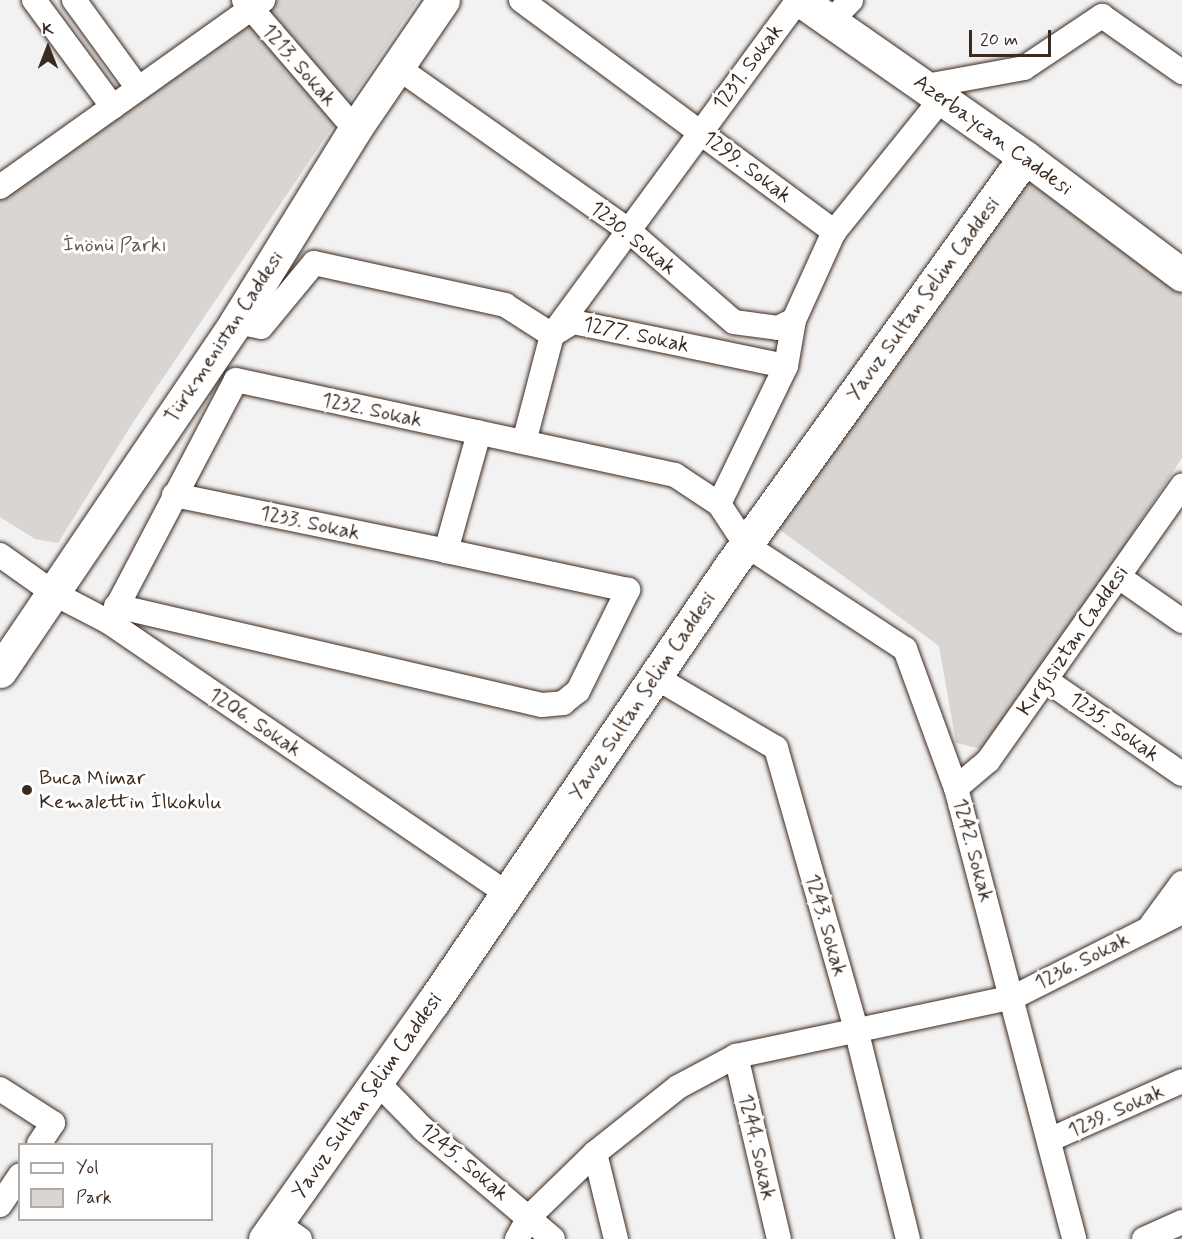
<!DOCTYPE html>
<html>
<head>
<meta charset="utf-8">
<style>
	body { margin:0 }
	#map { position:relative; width:1182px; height:1239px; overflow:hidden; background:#f3f2f2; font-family:Mynerve,sans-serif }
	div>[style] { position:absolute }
	.green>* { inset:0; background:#d8d5d2 }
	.roads { filter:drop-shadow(0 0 2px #3b2a1e) drop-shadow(0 0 2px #3b2a1e) }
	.street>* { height:24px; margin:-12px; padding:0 12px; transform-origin:12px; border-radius:12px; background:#fff }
	.secondary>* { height:33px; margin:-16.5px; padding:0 16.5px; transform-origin:16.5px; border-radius:16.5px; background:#fff }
	.dots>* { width:16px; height:16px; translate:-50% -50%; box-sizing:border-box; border:3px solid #fff; border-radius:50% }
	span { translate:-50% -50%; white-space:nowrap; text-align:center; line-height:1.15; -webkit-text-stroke:6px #fff; paint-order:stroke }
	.street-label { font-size:21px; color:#3b2a1e }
	.park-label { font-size:21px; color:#62554b }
	.poi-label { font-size:21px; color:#3b2a1e }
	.left { translate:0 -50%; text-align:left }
	.legend { position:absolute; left:18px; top:1143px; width:195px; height:78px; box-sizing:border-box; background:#fff; border:2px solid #b1aaa5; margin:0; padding:8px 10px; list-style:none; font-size:18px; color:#3b2a1e }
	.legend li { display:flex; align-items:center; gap:12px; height:30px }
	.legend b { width:30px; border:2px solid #b1aaa5 }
	.north { position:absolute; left:18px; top:18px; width:60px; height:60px; -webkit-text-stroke:4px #fff; paint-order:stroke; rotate:0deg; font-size:16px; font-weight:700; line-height:24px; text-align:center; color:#3b2a1e }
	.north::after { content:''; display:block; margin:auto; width:21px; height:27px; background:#3b2a1e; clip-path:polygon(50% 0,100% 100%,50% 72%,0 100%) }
	.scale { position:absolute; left:969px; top:30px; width:82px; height:27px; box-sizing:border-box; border:3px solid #3b2a1e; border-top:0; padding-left:8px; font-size:18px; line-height:21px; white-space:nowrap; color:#3b2a1e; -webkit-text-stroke:4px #fff; paint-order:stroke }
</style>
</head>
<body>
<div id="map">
	<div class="green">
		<i style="clip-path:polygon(263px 0,418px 0,132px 424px,58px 543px,35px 539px,0 517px,0 187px)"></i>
		<i style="clip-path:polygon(1021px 176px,1182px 291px,1182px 458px,1073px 624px,982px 749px,956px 743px,939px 646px,765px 519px)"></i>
	</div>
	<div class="roads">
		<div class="street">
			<i style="left:34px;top:0;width:133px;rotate:53.6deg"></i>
			<i style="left:74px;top:0;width:109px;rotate:54deg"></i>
			<i style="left:244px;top:0;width:170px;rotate:49.3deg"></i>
			<i style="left:521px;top:0;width:390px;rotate:36.5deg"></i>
			<i style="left:834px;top:232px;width:172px;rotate:-51.1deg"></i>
			<i style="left:831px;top:21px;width:29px;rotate:-46deg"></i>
			<i style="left:397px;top:67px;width:283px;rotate:35.2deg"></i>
			<i style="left:628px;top:230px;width:140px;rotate:41deg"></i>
			<i style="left:734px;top:322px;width:44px;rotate:7.8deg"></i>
			<i style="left:778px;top:328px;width:18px;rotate:-27deg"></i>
			<i style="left:794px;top:320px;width:97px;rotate:-65.6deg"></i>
			<i style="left:926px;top:86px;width:100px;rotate:-10.4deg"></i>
			<i style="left:1024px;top:68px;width:94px;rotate:-33.7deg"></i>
			<i style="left:1102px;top:16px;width:98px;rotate:35deg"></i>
			<i style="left:0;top:187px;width:323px;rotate:-35.4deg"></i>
			<i style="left:236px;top:322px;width:25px;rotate:11deg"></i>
			<i style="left:261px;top:327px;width:83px;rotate:-50.4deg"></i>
			<i style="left:314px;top:263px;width:196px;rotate:12.4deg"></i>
			<i style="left:505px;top:305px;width:56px;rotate:32.6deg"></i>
			<i style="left:552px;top:335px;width:25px;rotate:-32deg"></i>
			<i style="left:573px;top:322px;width:217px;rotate:11.7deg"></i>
			<i style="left:786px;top:366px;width:153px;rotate:115.9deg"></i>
			<i style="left:786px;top:366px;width:47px;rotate:-80.1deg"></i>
			<i style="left:524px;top:442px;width:111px;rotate:-75.3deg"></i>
			<i style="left:552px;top:335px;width:416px;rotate:-53.7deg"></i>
			<i style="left:174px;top:495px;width:278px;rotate:11.6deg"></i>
			<i style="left:446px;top:551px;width:123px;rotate:-74.4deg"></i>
			<i style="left:0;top:555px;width:67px;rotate:35.3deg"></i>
			<i style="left:55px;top:594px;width:61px;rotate:27.4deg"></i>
			<i style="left:109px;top:622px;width:482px;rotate:34.3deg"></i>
			<i style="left:1119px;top:577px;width:77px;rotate:34.9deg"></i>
			<i style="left:116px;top:606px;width:437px;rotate:13.1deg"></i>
			<i style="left:542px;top:705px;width:21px;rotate:-5deg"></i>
			<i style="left:563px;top:703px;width:19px;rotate:-39deg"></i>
			<i style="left:578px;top:691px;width:113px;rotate:-63.7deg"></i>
			<i style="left:628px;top:590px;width:186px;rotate:-167.9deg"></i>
			<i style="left:109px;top:622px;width:273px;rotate:-62.3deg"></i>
			<i style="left:236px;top:380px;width:449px;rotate:12.2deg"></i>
			<i style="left:675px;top:475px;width:53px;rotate:33.4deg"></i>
			<i style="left:719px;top:504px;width:49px;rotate:56.6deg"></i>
			<i style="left:746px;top:545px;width:190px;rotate:33.2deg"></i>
			<i style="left:905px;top:649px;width:148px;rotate:69.9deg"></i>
			<i style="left:956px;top:788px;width:466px;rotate:75.3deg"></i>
			<i style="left:655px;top:677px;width:140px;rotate:30.4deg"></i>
			<i style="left:776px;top:748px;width:292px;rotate:74.1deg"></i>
			<i style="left:856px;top:1029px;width:216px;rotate:76.1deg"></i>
			<i style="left:1046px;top:680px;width:165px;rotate:34.7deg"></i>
			<i style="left:956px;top:788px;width:42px;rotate:-40.2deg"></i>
			<i style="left:988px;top:761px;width:337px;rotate:-54.8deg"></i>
			<i style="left:1152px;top:924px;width:51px;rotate:-53.8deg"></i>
			<i style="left:736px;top:1056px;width:188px;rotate:76.8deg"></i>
			<i style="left:377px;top:1082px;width:66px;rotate:45.6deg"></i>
			<i style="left:423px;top:1129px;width:170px;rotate:40.2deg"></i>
			<i style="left:0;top:1089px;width:63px;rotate:32.7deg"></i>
			<i style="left:53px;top:1123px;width:25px;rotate:124deg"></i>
			<i style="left:1049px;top:1140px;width:145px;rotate:-23.9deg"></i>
			<i style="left:595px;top:1153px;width:89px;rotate:76.3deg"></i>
			<i style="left:0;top:1205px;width:36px;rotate:-56deg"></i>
			<i style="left:277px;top:1223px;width:28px;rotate:35deg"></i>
			<i style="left:517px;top:1239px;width:25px;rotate:-61deg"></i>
			<i style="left:529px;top:1217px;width:92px;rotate:-44.1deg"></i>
			<i style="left:595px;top:1153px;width:106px;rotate:-38.5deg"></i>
			<i style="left:678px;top:1087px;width:66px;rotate:-28.1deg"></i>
			<i style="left:736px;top:1056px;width:284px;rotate:-12deg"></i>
			<i style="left:1014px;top:997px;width:188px;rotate:-26.8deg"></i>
			<i style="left:1144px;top:1239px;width:42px;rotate:-24.1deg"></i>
		</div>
		<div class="secondary">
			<i style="left:800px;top:0;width:274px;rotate:34.9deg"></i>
			<i style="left:1025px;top:157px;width:196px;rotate:36.9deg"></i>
			<i style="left:0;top:671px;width:421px;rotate:-55.9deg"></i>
			<i style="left:236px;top:322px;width:227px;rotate:-58.3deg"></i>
			<i style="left:355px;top:129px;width:156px;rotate:-55.7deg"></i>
			<i style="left:265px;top:1239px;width:291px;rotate:-54.7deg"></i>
			<i style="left:433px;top:1002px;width:525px;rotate:-55.7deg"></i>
			<i style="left:729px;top:568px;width:506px;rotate:-54.24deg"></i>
		</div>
	</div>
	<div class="dots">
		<i style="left:27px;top:790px;background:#3b2a1e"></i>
	</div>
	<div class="street-label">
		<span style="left:299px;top:65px;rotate:49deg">1213. Sokak</span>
		<span style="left:748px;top:67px;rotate:-53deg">1231. Sokak</span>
		<span style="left:993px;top:135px;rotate:36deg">Azerbaycan Caddesi</span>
		<span style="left:747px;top:167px;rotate:37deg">1299. Sokak</span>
		<span style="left:633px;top:238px;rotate:39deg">1230. Sokak</span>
		<span style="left:923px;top:299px;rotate:-54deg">Yavuz Sultan Selim Caddesi</span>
		<span style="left:636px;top:335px;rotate:12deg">1277. Sokak</span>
		<span style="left:224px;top:337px;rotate:-57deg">Türkmenistan Caddesi</span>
		<span style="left:372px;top:410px;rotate:12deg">1232. Sokak</span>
		<span style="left:310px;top:523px;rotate:12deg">1233. Sokak</span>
		<span style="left:1073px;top:641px;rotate:-55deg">Kırgısiztan Caddesi</span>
		<span style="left:642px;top:696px;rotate:-56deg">Yavuz Sultan Selim Caddesi</span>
		<span style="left:255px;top:722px;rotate:34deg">1206. Sokak</span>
		<span style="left:1114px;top:727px;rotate:35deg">1235. Sokak</span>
		<span style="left:973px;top:850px;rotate:75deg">1242. Sokak</span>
		<span style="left:826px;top:925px;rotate:74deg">1243. Sokak</span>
		<span style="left:1082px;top:961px;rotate:-27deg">1236. Sokak</span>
		<span style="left:367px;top:1096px;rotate:-55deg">Yavuz Sultan Selim Caddesi</span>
		<span style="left:1116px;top:1111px;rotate:-24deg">1239. Sokak</span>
		<span style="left:757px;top:1147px;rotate:77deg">1244. Sokak</span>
		<span style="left:464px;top:1162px;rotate:40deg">1245. Sokak</span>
	</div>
	<div class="park-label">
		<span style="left:115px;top:245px">İnönü Parkı</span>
	</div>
	<div class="poi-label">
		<span class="left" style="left:39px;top:790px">Buca Mimar<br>Kemalettin İlkokulu</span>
	</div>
	<ul class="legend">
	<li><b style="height:8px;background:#fff"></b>Yol</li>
	<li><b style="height:16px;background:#d8d5d2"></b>Park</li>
	</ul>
	<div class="north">K</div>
	<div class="scale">20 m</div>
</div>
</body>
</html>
